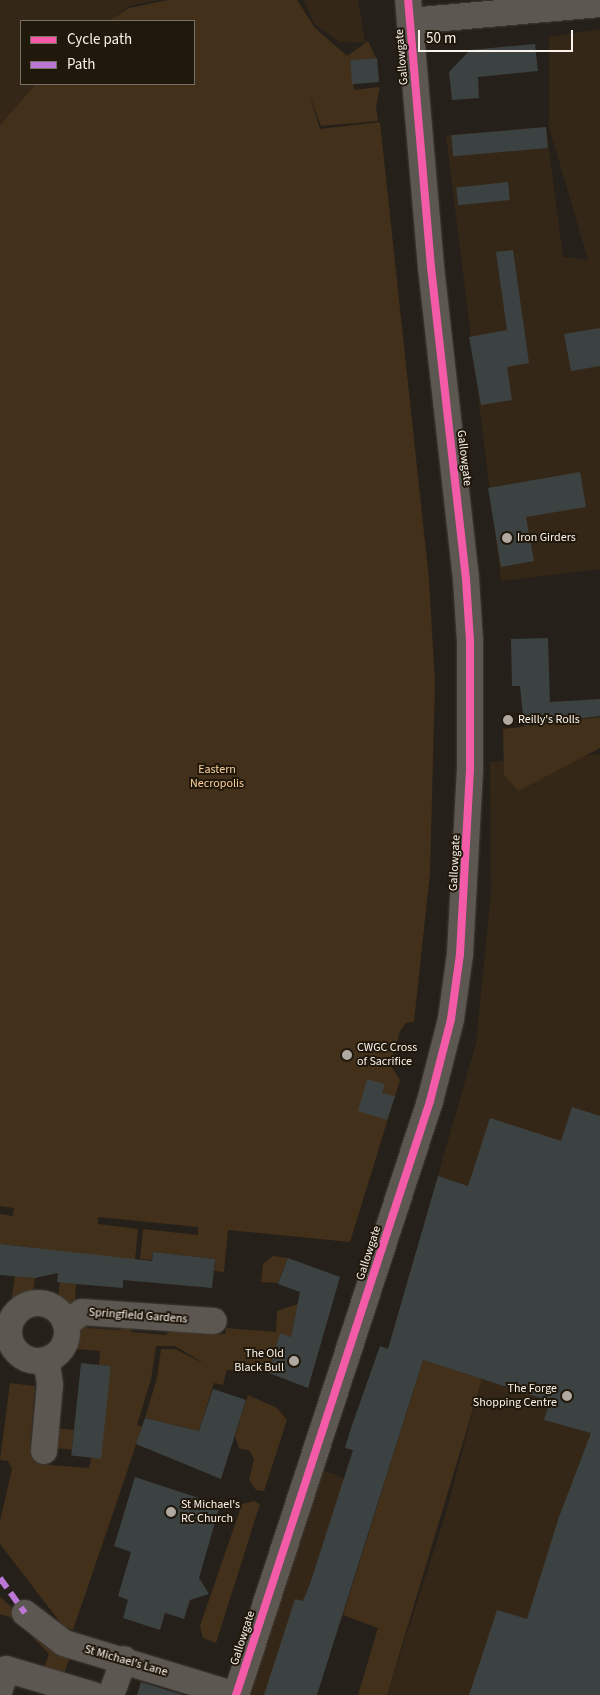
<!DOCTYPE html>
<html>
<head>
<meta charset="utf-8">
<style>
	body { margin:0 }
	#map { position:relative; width:600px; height:1695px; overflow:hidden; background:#26201a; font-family:"Source Sans 3",sans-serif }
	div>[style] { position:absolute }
	.built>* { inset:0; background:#342717; transform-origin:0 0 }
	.green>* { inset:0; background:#42301a; transform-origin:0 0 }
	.building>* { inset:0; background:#3c4241; transform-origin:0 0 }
	.roads { filter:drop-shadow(0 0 1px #413c37) drop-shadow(0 0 1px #413c37) }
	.minor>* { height:26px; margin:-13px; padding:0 13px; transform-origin:13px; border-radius:13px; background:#5c5751 }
	.minor>.ring { margin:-13px; padding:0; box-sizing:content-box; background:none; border:26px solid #5c5751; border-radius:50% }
	.quiet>* { height:6px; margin-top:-3px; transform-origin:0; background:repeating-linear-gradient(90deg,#ba77d6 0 12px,transparent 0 18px) }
	.cycleway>* { height:8px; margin:-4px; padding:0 4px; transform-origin:4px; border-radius:4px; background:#f35aa7 }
	.dots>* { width:14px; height:14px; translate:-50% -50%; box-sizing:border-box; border:2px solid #21180c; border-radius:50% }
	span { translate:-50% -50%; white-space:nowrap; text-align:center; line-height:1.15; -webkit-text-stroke:4px #21180c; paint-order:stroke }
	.street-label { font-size:12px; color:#faf3eb }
	.poi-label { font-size:12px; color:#faf3eb }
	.left { translate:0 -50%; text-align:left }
	.right { translate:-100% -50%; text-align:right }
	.park-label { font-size:12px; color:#facf9c }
	.legend { position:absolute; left:20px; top:20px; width:175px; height:65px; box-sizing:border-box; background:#21180c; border:1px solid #787065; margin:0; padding:6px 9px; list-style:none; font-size:15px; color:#faf3eb }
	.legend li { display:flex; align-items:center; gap:10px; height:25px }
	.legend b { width:25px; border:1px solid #787065 }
	.scale { position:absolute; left:418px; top:30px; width:155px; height:22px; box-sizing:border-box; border:2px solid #faf3eb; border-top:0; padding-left:6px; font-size:15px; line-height:18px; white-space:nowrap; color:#faf3eb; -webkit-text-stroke:4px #21180c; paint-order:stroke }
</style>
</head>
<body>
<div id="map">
	<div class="built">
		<i style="clip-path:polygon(0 0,158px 0,129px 6px,110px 21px,21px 21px,21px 84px,36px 84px,0 125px)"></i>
		<i style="clip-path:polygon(304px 0,358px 0,365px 43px,340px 42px,314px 24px)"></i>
		<i style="clip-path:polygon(600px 29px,600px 569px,501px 581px,446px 135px,546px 127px,563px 257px,588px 260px,549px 127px,549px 37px)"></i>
		<i style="clip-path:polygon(600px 754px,600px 1695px,387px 1695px,445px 1516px,482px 1379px,388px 1349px,476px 1043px,491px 893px,490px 762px)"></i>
		<i style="left:307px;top:1465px;width:50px;height:242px;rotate:19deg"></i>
	</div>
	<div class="green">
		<i style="clip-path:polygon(168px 0,297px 0,315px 28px,347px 56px,368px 41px,376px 58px,350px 61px,354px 90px,380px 87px,376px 107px,378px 121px,321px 126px,309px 93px,320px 129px,380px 122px,429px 579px,435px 683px,430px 873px,414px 1022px,406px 1023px,400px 1031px,391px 1066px,400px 1080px,350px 1242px,228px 1230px,224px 1272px,214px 1271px,215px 1259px,153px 1252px,152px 1260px,140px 1259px,143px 1229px,198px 1235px,198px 1227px,98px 1217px,98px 1224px,138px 1229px,135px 1260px,37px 1260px,38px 1248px,0 1244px,0 1214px,13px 1216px,14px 1208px,0 1206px,0 125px,36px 84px,194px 84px,194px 21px,109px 21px,129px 8px)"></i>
		<i style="clip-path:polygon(600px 717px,600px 748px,518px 791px,504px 775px,503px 729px)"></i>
		<i style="clip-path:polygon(273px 1256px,288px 1258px,278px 1283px,261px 1282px,263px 1264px)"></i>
		<i style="clip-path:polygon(15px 1276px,35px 1278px,33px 1297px,11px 1303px)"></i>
		<i style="clip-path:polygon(60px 1282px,76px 1284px,75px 1301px,63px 1307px,57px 1303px)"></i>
		<i style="clip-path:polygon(298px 1304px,291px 1337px,280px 1334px,269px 1373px,227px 1370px,223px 1385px,214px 1383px,199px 1431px,145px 1418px,157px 1378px,161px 1349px,175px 1349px,207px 1365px,175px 1346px,156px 1346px,151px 1379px,137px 1425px,142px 1426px,127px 1472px,73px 1630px,63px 1626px,0 1544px,0 1521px,12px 1469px,8px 1461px,0 1460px,10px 1383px,35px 1386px,30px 1449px,38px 1456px,38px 1464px,89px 1468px,111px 1366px,99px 1365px,100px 1351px,76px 1349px,75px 1318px,82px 1319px,88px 1328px,119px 1330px,128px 1324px,132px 1332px,165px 1335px,176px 1328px,216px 1334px,225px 1334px,226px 1328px,276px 1332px,277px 1311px)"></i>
		<i style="clip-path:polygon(423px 1360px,482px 1379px,387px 1695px,358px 1695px,378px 1628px,343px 1615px)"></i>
		<i style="clip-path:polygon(248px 1395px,277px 1408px,287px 1420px,264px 1491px,256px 1490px,249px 1480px,254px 1460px,250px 1451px,239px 1448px,235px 1436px)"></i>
		<i style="left:56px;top:1428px;width:18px;height:20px;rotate:6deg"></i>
		<i style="clip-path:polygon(254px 1501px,260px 1504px,216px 1643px,203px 1638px,200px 1626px,242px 1504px)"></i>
		<i style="clip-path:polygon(0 1597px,21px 1615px,46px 1646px,70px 1657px,61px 1681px,42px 1674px,49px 1654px,15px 1619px,0 1614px)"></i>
	</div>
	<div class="building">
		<i style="clip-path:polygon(535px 44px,538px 71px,478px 77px,479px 98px,452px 100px,449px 72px,470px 50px)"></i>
		<i style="left:377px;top:58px;width:24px;height:27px;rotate:85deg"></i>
		<i style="left:546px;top:127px;width:21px;height:95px;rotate:85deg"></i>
		<i style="left:508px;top:182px;width:18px;height:52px;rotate:84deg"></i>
		<i style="clip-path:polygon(513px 250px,529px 363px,507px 367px,512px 400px,481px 405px,469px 337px,507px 330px,496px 252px)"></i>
		<i style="clip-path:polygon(600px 328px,600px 366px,571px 371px,564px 334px)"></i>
		<i style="clip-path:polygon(580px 472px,586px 507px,526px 517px,534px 561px,501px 567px,488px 488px)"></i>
		<i style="clip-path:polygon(548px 638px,550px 702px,600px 699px,600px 716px,524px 726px,520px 686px,512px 686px,511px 639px)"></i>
		<i style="clip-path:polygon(367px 1079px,385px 1084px,382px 1093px,395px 1096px,387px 1120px,358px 1111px)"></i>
		<i style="clip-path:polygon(572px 1107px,600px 1116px,600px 1695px,469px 1695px,497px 1610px,527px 1619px,559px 1517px,591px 1433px,544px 1420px,550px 1401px,423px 1360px,317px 1695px,264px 1695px,295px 1599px,303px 1601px,310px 1584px,353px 1450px,345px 1448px,351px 1428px,380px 1346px,388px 1349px,438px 1176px,468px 1186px,490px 1118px,561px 1141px)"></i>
		<i style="clip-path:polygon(0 1244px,152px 1261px,153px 1252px,215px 1259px,212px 1288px,123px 1280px,123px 1288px,65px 1283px,57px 1282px,58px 1273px,35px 1278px,0 1275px)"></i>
		<i style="clip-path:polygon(288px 1258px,340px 1277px,308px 1388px,269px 1373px,280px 1333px,291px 1337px,300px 1292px,278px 1284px)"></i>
		<i style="left:81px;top:1363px;width:30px;height:93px;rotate:6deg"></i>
		<i style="clip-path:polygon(213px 1389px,246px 1400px,221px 1479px,136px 1444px,145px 1418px,199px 1431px)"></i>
		<i style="clip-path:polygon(135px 1477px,220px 1505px,199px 1578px,209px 1594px,190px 1600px,184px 1619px,165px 1613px,160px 1630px,123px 1618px,128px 1600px,118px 1596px,131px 1552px,114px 1546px)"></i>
		<i style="clip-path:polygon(141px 1682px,183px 1695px,137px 1695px)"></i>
	</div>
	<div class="roads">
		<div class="minor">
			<i style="left:410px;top:21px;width:191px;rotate:-5.1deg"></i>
			<i class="ring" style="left:9px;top:1303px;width:32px;height:32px"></i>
			<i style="left:66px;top:1324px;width:20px;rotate:-37deg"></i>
			<i style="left:82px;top:1312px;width:132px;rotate:3.9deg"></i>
			<i style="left:44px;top:1451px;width:67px;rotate:-84.9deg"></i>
			<i style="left:50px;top:1384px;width:24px;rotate:-99deg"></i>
			<i style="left:25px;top:1613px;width:49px;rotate:37.6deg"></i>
			<i style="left:64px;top:1643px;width:179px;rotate:16.9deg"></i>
			<i style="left:0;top:1689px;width:21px;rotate:-73deg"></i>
			<i style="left:6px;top:1669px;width:91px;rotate:16.6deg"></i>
			<i style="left:111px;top:1695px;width:38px;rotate:-70deg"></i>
			<i style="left:236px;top:1695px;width:625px;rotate:-71.91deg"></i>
			<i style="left:430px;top:1101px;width:85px;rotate:-75.6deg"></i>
			<i style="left:451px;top:1019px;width:66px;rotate:-82.1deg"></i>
			<i style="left:460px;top:954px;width:185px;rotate:-86.9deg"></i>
			<i style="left:470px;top:769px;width:128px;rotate:-90deg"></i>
			<i style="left:470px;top:641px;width:62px;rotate:-93.7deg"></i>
			<i style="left:466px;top:579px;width:314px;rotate:-96.4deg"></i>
			<i style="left:431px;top:267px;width:268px;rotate:-94.9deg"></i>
		</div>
	</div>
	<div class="quiet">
		<i style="left:0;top:1578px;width:43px;rotate:54.5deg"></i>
	</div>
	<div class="cycleway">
		<i style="left:236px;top:1695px;width:625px;rotate:-71.91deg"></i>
		<i style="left:430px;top:1101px;width:85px;rotate:-75.6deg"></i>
		<i style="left:451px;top:1019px;width:66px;rotate:-82.1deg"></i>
		<i style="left:460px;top:954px;width:185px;rotate:-86.9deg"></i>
		<i style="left:470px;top:769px;width:128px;rotate:-90deg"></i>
		<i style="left:470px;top:641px;width:62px;rotate:-93.7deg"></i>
		<i style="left:466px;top:579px;width:314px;rotate:-96.4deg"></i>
		<i style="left:431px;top:267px;width:268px;rotate:-94.9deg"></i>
	</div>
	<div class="dots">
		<i style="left:507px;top:538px;background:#b0a9a2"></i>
		<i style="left:508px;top:720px;background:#b0a9a2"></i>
		<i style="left:347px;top:1055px;background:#b0a9a2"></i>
		<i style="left:294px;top:1361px;background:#b0a9a2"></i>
		<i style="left:567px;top:1396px;background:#b0a9a2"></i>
		<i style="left:171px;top:1512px;background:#b0a9a2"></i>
	</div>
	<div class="street-label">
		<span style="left:402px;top:57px;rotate:-95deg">Gallowgate</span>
		<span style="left:464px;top:458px;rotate:83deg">Gallowgate</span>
		<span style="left:455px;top:863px;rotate:-87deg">Gallowgate</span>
		<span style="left:369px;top:1253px;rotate:-72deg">Gallowgate</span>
		<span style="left:138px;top:1316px;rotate:4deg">Springfield Gardens</span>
		<span style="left:243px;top:1638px;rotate:-72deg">Gallowgate</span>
		<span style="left:126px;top:1661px;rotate:16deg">St Michael's Lane</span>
	</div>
	<div class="poi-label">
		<span class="left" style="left:517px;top:538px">Iron Girders</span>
		<span class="left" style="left:518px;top:720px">Reilly's Rolls</span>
		<span class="left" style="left:357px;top:1055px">CWGC Cross<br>of Sacrifice</span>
		<span class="right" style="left:284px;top:1361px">The Old<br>Black Bull</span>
		<span class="right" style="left:557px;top:1396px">The Forge<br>Shopping Centre</span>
		<span class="left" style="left:181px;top:1512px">St Michael's<br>RC Church</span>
	</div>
	<div class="park-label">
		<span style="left:217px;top:777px">Eastern<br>Necropolis</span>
	</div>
	<ul class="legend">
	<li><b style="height:6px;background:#f35aa7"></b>Cycle path</li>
	<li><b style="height:6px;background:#ba77d6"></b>Path</li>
	</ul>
	<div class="scale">50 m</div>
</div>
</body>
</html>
